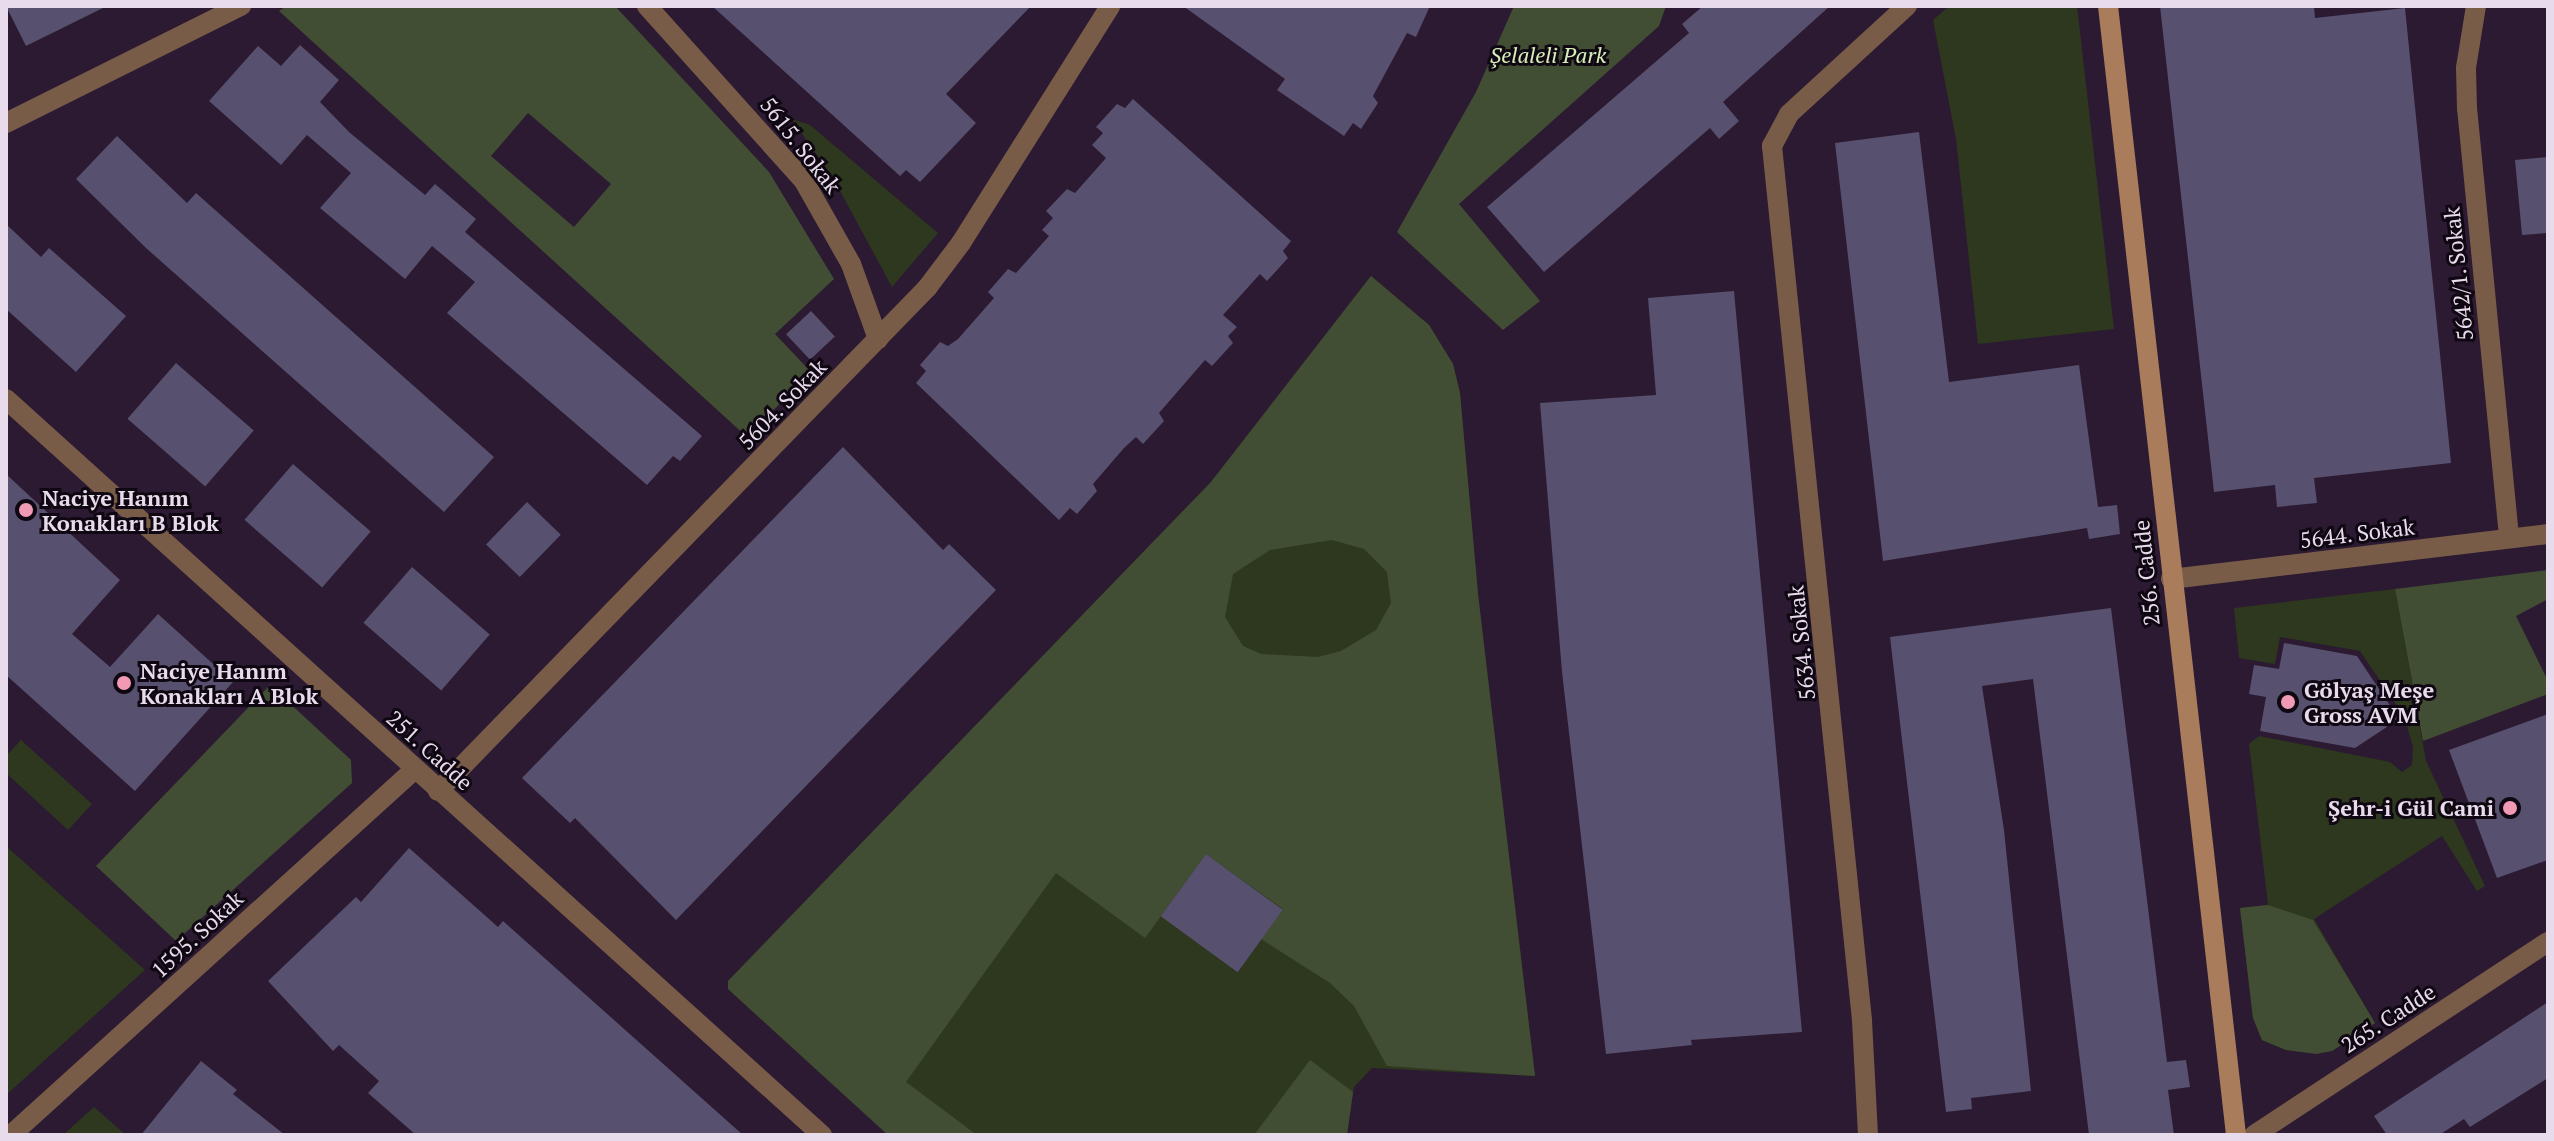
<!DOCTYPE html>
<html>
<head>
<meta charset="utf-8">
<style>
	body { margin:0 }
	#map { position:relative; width:2554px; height:1141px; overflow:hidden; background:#2b1a31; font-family:"PT Serif",serif }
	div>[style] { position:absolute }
	.green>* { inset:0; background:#2d381e }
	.forest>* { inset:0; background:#424e33 }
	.building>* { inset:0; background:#57506e; transform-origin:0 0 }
	.street>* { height:20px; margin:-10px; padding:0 10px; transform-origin:10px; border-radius:10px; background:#785c48 }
	.secondary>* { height:20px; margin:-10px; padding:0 10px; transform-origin:10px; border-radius:10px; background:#a97d5c }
	.dots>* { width:22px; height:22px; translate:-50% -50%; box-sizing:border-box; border:4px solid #0f0812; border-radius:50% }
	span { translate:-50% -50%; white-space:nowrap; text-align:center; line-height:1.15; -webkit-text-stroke:6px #0f0812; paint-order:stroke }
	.park-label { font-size:22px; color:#d6eeb8; font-style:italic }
	.street-label { font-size:22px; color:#e8dcec }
	.poi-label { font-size:22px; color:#e8dcec; font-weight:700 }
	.left { translate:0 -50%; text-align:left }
	.right { translate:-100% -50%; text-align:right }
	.frame { position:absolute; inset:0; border:8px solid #e8dcec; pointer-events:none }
</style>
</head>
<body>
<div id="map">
	<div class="green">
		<i style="clip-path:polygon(1949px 6px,2077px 6px,2114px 329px,1978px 344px,1956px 139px,1933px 20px)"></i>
		<i style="clip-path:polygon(792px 119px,810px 125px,938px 233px,892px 287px,833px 178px)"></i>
		<i style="clip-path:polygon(1371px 276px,1429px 325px,1453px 364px,1460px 393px,1478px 594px,1535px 1076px,1372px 1068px,1354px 1087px,1347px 1135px,888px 1135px,728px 989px,728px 981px,1211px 482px)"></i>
		<i style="clip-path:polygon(2395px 589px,2426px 761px,2485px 886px,2477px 891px,2442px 836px,2314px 919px,2375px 1023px,2332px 1051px,2286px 1050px,2262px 1040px,2253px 1018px,2240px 908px,2268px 905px,2249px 744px,2259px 736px,2390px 762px,2402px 772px,2412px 765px,2413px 747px,2404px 716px,2360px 651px,2280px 637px,2275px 664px,2239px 658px,2234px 608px)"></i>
		<i style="clip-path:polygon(21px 740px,92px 804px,68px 830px,6px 773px,6px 756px)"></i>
		<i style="clip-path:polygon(6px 846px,145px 970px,6px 1095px)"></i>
		<i style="clip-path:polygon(94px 1107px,126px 1135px,63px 1135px)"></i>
	</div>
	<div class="forest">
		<i style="clip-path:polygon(evenodd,286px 6px,615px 6px,769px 172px,834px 279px,775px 334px,811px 372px,747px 437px,279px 11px,286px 6px,528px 113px,611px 184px,574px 227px,491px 156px,528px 113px)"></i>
		<i style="clip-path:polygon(1514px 6px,1666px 6px,1659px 26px,1459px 204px,1540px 301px,1503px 330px,1397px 232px,1476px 92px)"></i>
		<i style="clip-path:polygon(evenodd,1371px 276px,1429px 325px,1453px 364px,1460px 393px,1478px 594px,1535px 1076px,1387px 1066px,1354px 1006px,1330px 983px,1261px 939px,1283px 909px,1206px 854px,1145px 938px,1056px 873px,906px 1082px,977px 1135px,888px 1135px,728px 989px,728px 981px,1211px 482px,1371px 276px,1332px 540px,1364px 549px,1387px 572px,1391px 603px,1376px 630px,1341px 651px,1318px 657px,1261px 654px,1243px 646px,1225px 617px,1233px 574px,1270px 550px,1332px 540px)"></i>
		<i style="clip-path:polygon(2548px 570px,2548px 599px,2516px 616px,2548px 681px,2548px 694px,2423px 741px,2395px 589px)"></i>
		<i style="clip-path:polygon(270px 685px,351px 760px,352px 783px,176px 941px,96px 866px)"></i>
		<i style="clip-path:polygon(2268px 905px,2313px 920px,2375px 1023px,2332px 1051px,2316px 1054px,2286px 1050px,2262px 1040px,2253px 1018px,2240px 908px)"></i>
		<i style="clip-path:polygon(1310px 1060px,1353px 1092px,1347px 1135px,1254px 1135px)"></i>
	</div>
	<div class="building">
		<i style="clip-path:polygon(6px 6px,107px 6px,26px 46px)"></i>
		<i style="clip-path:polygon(712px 6px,1031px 6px,946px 94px,976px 123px,920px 182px,906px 170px,900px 176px)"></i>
		<i style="clip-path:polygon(1183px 6px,1430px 6px,1416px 37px,1407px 33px,1373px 96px,1378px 103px,1361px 129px,1353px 123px,1344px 136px,1277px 90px,1285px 79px)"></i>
		<i style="clip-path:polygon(1703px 6px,1830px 6px,1723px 102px,1739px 121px,1719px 139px,1710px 128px,1544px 272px,1487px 207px,1689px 33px,1682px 24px)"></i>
		<i style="clip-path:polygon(2160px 6px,2314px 6px,2315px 18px,2405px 8px,2451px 463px,2314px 478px,2317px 503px,2277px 507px,2275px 485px,2214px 492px)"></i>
		<i style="clip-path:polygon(300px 45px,339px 80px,320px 102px,349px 132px,425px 195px,435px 184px,476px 219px,465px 232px,702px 436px,680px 461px,673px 456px,647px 485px,447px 313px,475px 282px,432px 246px,405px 279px,320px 208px,351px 173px,307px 135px,281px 165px,209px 101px,258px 46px,281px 66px)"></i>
		<i style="clip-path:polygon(1133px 99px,1291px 241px,1283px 251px,1288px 258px,1267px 281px,1260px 274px,1223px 315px,1237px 327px,1228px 336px,1233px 343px,1212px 366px,1205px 360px,1159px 413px,1164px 421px,1143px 444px,1136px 437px,1124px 448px,1093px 484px,1097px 491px,1077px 514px,1070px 508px,1059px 520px,916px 383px,926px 371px,920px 365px,940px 342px,948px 346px,958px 339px,994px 298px,988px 292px,1008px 269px,1016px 273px,1049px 236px,1042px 230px,1053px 218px,1046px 211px,1067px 189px,1075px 193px,1106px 158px,1092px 145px,1103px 133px,1096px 127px,1117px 104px,1125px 108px)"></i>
		<i style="clip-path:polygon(1919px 132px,1949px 382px,2079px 365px,2098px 507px,2117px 505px,2120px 534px,2089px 539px,2087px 528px,1883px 561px,1835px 143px)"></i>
		<i style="clip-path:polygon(117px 136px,187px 203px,196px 193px,494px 457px,444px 512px,146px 248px,76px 179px)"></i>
		<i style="clip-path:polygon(2548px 157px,2548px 233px,2522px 235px,2515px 160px)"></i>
		<i style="clip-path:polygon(6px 224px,41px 257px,49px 248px,126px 316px,76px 372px,6px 309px)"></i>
		<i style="clip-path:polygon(1734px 291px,1802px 1032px,1691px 1040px,1692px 1045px,1606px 1054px,1562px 672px,1540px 403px,1656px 395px,1648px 298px)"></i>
		<i style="left:811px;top:311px;width:35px;height:34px;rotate:47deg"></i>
		<i style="left:176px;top:363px;width:103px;height:74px;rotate:41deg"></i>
		<i style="clip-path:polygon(843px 447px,943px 550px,949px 544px,996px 590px,676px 920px,575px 818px,570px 823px,522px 778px)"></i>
		<i style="left:293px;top:464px;width:103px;height:74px;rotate:41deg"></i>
		<i style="clip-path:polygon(6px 474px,120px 580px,72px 634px,110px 667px,158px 614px,233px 682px,135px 791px,6px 675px)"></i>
		<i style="left:527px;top:502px;width:47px;height:59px;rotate:44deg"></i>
		<i style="left:412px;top:567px;width:103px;height:74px;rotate:41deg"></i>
		<i style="clip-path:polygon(2111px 608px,2167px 1062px,2186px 1060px,2190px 1087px,2168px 1090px,2174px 1135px,2089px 1135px,2033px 679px,1982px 686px,2004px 830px,2031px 1091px,1971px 1098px,1972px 1109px,1946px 1112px,1902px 740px,1890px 637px)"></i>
		<i style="clip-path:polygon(2284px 643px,2357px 656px,2399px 719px,2355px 748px,2260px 731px,2266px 697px,2249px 694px,2254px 665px,2279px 669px)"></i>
		<i style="clip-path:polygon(2548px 714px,2548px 860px,2497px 878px,2449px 750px)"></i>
		<i style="clip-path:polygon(409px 848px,498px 927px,503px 921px,743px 1135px,416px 1135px,368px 1093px,379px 1081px,339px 1045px,333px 1051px,268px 981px,356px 897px,361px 902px)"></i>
		<i style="left:1206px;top:854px;width:95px;height:77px;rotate:36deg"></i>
		<i style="clip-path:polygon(2548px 1002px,2548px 1078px,2470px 1127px,2464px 1119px,2439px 1135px,2387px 1135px,2374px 1116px)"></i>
		<i style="clip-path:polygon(201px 1061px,237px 1090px,233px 1094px,285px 1135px,141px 1135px)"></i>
	</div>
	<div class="street">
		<i style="left:647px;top:6px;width:235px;rotate:48.1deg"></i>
		<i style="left:804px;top:181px;width:95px;rotate:60.5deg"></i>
		<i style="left:851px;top:264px;width:80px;rotate:70.2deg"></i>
		<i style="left:2476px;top:6px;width:63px;rotate:99.2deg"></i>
		<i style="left:2466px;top:68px;width:40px;rotate:88.6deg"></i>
		<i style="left:2467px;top:108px;width:432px;rotate:84.4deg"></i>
		<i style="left:6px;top:123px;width:263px;rotate:-26.5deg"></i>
		<i style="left:6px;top:399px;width:1099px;rotate:42.05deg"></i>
		<i style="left:2171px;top:579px;width:380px;rotate:-6.8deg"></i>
		<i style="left:438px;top:791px;width:702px;rotate:-45.81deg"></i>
		<i style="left:927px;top:288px;width:56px;rotate:-52.9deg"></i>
		<i style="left:961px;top:243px;width:280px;rotate:-57.8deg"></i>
		<i style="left:11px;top:1135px;width:545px;rotate:-42.17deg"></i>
		<i style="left:1868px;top:1135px;width:115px;rotate:-93deg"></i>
		<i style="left:1862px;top:1020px;width:879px;rotate:-95.88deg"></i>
		<i style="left:1772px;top:146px;width:36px;rotate:-62deg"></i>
		<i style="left:1789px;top:114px;width:160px;rotate:-42.5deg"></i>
		<i style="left:2254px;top:1135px;width:352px;rotate:-33.3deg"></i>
	</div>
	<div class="secondary">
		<i style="left:2108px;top:6px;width:1136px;rotate:83.53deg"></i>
	</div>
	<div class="dots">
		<i style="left:26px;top:510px;background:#f09ab5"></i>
		<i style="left:124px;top:683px;background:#f09ab5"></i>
		<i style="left:2288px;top:702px;background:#f09ab5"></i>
		<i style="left:2510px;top:808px;background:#f09ab5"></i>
	</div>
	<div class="park-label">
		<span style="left:1548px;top:55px">Şelaleli Park</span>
	</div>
	<div class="street-label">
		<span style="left:801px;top:145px;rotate:52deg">5615. Sokak</span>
		<span style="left:2458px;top:274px;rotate:-96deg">5642/1. Sokak</span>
		<span style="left:782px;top:404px;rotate:-46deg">5604. Sokak</span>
		<span style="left:2357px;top:533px;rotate:-7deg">5644. Sokak</span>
		<span style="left:2146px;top:573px;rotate:-96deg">256. Cadde</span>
		<span style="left:1801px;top:643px;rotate:-96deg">5634. Sokak</span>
		<span style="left:430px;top:750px;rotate:42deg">251. Cadde</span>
		<span style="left:197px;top:934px;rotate:-43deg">1595. Sokak</span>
		<span style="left:2388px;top:1018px;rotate:-33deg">265. Cadde</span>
	</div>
	<div class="poi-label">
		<span class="left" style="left:42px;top:510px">Naciye Hanım<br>Konakları B Blok</span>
		<span class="left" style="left:140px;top:683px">Naciye Hanım<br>Konakları A Blok</span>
		<span class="left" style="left:2304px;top:702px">Gölyaş Meşe<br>Gross AVM</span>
		<span class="right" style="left:2494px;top:808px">Şehr-i Gül Cami</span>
	</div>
	<div class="frame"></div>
</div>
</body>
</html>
